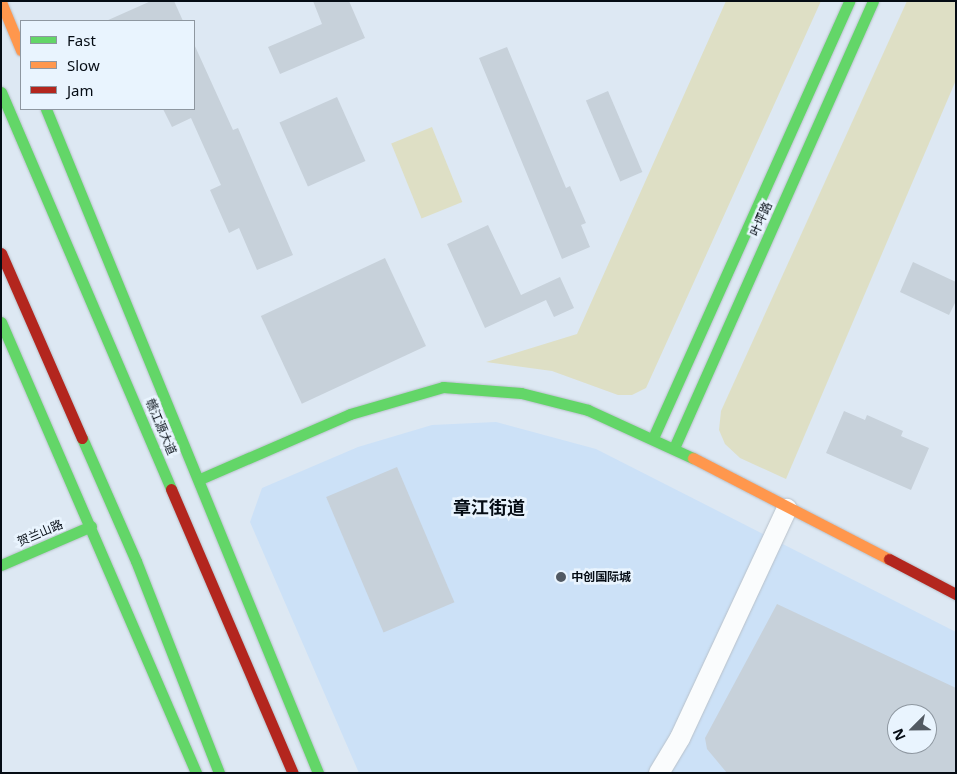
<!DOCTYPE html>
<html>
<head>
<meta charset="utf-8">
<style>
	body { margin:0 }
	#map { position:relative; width:957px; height:774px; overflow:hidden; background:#dde8f3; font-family:"Noto Sans","Noto Sans SC",sans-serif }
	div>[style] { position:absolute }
	.built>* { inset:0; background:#cce1f7 }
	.green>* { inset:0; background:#dedfc5; transform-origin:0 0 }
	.building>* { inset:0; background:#c7d1da; transform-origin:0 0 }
	.roads { filter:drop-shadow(0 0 1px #b8c1ca) drop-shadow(0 0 1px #b8c1ca) }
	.street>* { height:20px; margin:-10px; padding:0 10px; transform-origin:10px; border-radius:10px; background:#fafcfd }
	.fast>* { height:11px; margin:-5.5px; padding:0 5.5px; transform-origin:5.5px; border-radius:5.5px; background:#63d668 }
	.slow>* { height:11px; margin:-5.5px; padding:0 5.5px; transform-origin:5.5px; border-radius:5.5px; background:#ff974d }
	.jam>* { height:11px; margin:-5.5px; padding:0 5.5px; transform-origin:5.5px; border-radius:5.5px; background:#b3261e }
	.dots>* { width:14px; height:14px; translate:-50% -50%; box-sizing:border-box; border:2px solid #e9f4fe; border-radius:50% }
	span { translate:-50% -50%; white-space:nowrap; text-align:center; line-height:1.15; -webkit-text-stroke:5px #e9f4fe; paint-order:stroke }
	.street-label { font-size:12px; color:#050c14 }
	.poi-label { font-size:12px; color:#050c14; font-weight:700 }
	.left { translate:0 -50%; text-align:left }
	.district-label { font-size:18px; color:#050c14; font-weight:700 }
	.frame { position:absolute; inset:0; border:2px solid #050c14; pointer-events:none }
	.legend { position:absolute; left:20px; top:20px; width:175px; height:90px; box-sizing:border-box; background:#e9f4fe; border:1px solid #8e97a0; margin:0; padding:6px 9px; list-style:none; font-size:15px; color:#050c14 }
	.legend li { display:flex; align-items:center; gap:10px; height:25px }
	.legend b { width:25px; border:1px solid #8e97a0 }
	.north { position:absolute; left:887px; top:704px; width:50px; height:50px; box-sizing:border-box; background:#e9f4fe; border:1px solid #8e97a0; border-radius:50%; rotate:247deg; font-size:14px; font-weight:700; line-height:20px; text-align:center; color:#050c14 }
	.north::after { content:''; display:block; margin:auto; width:18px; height:22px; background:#515962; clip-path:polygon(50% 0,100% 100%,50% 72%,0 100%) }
</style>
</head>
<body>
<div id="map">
	<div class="built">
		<i style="clip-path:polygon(evenodd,496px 422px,596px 449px,956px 632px,956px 773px,359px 773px,250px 522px,262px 488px,358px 447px,432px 425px,496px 422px,897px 714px,927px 714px,927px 744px,897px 744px,897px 714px)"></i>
	</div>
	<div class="green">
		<i style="clip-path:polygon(726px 1px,821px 1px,646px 388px,632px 395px,618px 395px,552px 371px,486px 362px,577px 334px)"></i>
		<i style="clip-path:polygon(907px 1px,956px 1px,956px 80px,786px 479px,740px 458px,725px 444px,719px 430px,721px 411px)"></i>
		<i style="left:432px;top:127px;width:81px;height:44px;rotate:68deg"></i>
	</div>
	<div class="building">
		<i style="clip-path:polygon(151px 1px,174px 1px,183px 21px,106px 21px)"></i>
		<i style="clip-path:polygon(313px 1px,349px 1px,365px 38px,280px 74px,268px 47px,322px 24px)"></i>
		<i style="clip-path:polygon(194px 44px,233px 130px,238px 128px,293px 255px,257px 270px,239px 228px,229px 233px,210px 190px,221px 185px,191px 118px,172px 127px,163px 109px,194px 109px)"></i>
		<i style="clip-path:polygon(507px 47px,566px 188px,570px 186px,586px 223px,581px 225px,590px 247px,562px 259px,479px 58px)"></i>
		<i style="left:608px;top:91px;width:88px;height:24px;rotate:67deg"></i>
		<i style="left:337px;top:97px;width:70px;height:63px;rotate:66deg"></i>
		<i style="clip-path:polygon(488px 225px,521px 295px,560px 277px,574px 308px,554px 317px,546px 300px,485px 328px,447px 244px)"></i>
		<i style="left:385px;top:258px;width:97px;height:137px;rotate:65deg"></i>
		<i style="clip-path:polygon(913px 262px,956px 282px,956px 301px,949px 315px,900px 292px)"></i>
		<i style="clip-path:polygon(844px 411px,865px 420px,867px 415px,903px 431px,901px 436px,929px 448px,911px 490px,826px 453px)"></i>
		<i style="left:397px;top:467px;width:147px;height:77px;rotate:67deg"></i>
		<i style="clip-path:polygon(evenodd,777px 604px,956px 688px,956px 773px,727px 773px,707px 749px,705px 738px,777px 604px,897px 714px,927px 714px,927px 744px,897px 744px,897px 714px)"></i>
	</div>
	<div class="roads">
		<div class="street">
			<i style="left:659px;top:773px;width:41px;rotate:-59deg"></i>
			<i style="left:680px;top:738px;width:253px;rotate:-65deg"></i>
		</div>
		<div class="fast">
			<i style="left:1px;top:92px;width:432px;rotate:66.8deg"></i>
			<i style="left:46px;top:109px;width:718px;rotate:67.72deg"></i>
			<i style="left:1px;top:322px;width:491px;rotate:66.6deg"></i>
			<i style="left:82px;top:438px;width:134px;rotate:66.3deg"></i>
			<i style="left:136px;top:561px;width:228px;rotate:68.6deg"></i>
			<i style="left:653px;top:438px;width:479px;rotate:-65.8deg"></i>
			<i style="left:674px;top:448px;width:489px;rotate:-66deg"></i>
			<i style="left:200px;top:479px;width:163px;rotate:-23.4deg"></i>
			<i style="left:350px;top:414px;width:97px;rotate:-16.2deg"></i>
			<i style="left:443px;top:387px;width:78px;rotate:4.4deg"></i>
			<i style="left:521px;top:393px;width:69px;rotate:14.2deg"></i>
			<i style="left:588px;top:410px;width:115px;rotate:24.6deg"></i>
			<i style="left:1px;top:565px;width:98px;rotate:-23.4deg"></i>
		</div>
		<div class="slow">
			<i style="left:1px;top:2px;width:52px;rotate:67.4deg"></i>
			<i style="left:693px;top:458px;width:220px;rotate:27.3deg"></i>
		</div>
		<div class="jam">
			<i style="left:1px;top:253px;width:202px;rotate:66.4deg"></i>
			<i style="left:171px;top:489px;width:309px;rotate:66.8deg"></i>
			<i style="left:889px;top:559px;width:76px;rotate:27.6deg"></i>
		</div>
	</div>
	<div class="dots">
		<i style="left:561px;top:577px;background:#515962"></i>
	</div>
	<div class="street-label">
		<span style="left:761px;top:219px;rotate:-66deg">叶坪路</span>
		<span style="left:161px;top:427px;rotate:67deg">赣江源大道</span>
		<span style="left:40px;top:533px;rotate:-23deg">贺兰山路</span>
	</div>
	<div class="poi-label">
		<span class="left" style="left:571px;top:577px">中创国际城</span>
	</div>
	<div class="district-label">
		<span style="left:489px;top:507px">章江街道</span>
	</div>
	<div class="frame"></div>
	<ul class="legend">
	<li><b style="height:6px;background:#63d668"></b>Fast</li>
	<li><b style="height:6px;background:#ff974d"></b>Slow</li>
	<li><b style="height:6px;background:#b3261e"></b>Jam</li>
	</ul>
	<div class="north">N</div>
</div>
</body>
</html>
